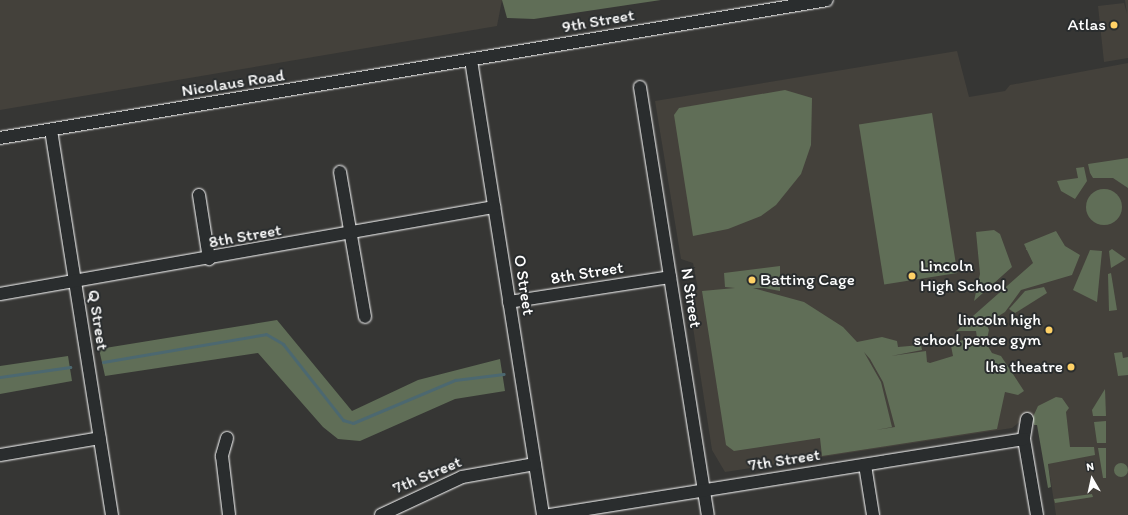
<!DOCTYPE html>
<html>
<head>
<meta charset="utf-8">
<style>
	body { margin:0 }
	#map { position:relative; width:1128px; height:515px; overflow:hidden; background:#363634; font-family:Itim,sans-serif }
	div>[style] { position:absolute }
	.built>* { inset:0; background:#44413b }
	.green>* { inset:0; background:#606e57; transform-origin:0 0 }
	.round { border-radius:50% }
	.stream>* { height:3px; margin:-1.5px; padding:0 1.5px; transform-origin:1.5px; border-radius:1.5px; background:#4c6870 }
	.roads { filter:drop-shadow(0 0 1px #fff) drop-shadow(0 0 1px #fff) }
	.minor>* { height:12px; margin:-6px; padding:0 6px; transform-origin:6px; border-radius:6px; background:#2a2d2e }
	.dots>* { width:11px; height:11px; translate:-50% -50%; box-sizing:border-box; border:2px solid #2a2d2e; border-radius:50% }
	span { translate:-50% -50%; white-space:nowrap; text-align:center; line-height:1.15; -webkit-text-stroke:4px #2a2d2e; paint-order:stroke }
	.street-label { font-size:17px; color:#fff }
	.poi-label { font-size:17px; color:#fff }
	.right { translate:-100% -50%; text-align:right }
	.left { translate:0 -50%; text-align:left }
	.north { position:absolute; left:1072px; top:459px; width:40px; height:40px; -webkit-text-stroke:3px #2a2d2e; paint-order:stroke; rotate:351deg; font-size:11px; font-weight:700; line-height:16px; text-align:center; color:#fff }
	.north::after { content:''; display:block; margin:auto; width:14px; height:18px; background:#fff; clip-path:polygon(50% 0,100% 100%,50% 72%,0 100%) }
</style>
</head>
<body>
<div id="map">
	<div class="built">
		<i style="clip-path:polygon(0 0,502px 0,497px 26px,0 110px)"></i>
		<i style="clip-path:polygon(1125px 0,1128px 0,1128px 58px,1104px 62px,1098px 6px,1124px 3px,1127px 14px)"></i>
		<i style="clip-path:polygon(957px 51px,969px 97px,1005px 91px,1010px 85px,1128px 63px,1128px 515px,1056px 515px,1041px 418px,1022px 420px,1012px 428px,725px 472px,712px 450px,688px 295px,698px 289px,693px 263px,681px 259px,655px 101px)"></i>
	</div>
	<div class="green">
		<i style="clip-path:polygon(502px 0,661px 0,534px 19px,507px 18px)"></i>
		<i style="clip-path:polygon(785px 90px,812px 98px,811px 145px,801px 174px,776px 205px,761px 216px,728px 229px,693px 236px,674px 115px,679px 108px)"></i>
		<i style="left:932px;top:113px;width:162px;height:74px;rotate:81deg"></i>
		<i style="clip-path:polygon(1128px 158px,1128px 188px,1113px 178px,1093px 178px,1090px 173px,1088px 164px)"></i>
		<i style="clip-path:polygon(1084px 167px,1087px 181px,1075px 199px,1061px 191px,1057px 181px,1078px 178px,1076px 168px)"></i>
		<i class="round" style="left:1086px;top:189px;width:36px;height:36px"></i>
		<i style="clip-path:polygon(994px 230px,1000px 234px,1012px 267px,974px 301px,980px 274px,976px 232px)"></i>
		<i style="clip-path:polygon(evenodd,1056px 231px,1065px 246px,1080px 255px,1072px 275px,1021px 290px,1005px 312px,986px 324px,989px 330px,986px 343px,992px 353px,1001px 356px,1024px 391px,1018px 395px,1005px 392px,997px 429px,822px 456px,820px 438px,734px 451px,726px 445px,702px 291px,735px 288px,725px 287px,724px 273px,780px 266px,780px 291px,764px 288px,753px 288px,804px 302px,843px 327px,857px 342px,882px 337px,897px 341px,898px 347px,921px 345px,922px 350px,891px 356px,926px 351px,927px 362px,930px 363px,953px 356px,951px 346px,944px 343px,977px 338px,976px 331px,956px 331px,1033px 263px,1024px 244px,1056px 231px,864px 352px,870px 359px,883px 382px,895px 427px,876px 430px,892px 427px,881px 382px,864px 352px)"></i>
		<i style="clip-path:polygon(1112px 249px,1126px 259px,1111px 268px,1109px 251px)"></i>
		<i style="clip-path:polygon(1090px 250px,1102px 251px,1097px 302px,1073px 290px)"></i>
		<i style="clip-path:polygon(1111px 273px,1117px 310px,1109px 311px,1108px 274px)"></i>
		<i style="clip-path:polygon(1044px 287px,1047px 293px,1015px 313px,1009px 309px,1025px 291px)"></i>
		<i style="clip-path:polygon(277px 320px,352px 411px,418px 380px,500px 359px,505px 391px,455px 399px,360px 441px,338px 439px,323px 427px,258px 353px,105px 376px,99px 349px)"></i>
		<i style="clip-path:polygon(1122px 352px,1123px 358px,1128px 357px,1128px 375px,1118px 376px,1114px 353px)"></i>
		<i style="clip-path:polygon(68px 356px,72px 381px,0 394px,0 366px)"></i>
		<i style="clip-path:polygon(1105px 389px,1106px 416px,1093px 416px,1092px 410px)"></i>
		<i style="clip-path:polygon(1056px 397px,1062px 398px,1069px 408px,1066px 412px,1070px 447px,1094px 447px,1095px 455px,1048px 464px,1051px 487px,1048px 488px,1037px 425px,1034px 425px,1032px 419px,1038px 406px)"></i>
		<i style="clip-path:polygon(1106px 421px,1106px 443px,1097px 443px,1094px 422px)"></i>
		<i style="clip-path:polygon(1098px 448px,1106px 448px,1106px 478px,1103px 478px)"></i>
		<i class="round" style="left:1114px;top:463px;width:14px;height:14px"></i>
		<i style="clip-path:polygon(1092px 494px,1093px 497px,1055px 503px,1054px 499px)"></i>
	</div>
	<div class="stream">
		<i style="left:103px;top:362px;width:165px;rotate:-9.7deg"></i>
		<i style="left:266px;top:334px;width:20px;rotate:30deg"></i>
		<i style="left:283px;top:344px;width:97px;rotate:51.7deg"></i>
		<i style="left:343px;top:420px;width:10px;rotate:17deg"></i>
		<i style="left:353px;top:423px;width:111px;rotate:-22.9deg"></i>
		<i style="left:455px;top:380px;width:49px;rotate:-7deg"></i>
		<i style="left:0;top:377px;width:71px;rotate:-8.1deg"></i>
	</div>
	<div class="roads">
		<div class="minor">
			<i style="left:471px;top:60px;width:461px;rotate:81deg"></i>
			<i style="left:640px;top:87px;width:433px;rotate:81deg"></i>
			<i style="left:51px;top:130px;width:390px;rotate:81deg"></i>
			<i style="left:0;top:138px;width:838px;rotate:-9.47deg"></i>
			<i style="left:340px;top:172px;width:147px;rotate:80.2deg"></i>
			<i style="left:199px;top:195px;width:65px;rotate:81.1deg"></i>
			<i style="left:0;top:294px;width:502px;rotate:-9.99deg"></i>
			<i style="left:509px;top:302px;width:163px;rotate:-8.8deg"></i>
			<i style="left:1027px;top:419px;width:20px;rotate:99deg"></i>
			<i style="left:1024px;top:439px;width:77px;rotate:80.3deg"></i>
			<i style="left:227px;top:438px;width:19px;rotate:106deg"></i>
			<i style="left:222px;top:456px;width:59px;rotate:83.2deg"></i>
			<i style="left:0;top:455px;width:101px;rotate:-9.6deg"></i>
			<i style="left:865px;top:465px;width:51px;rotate:80.9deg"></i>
			<i style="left:381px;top:515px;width:89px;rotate:-25.1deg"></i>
			<i style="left:462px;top:477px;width:74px;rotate:-10.1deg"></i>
			<i style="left:550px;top:515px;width:480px;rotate:-9.1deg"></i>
		</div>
	</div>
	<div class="dots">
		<i style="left:1114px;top:25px;background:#ffd166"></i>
		<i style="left:912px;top:276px;background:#ffd166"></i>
		<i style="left:752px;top:280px;background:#ffd166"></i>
		<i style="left:1049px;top:330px;background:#ffd166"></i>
		<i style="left:1071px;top:367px;background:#ffd166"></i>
	</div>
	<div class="street-label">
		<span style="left:598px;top:21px;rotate:-10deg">9th Street</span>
		<span style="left:233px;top:83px;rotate:-9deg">Nicolaus Road</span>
		<span style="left:245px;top:236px;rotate:-10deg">8th Street</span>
		<span style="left:587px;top:273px;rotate:-9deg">8th Street</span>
		<span style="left:524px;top:285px;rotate:81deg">O Street</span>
		<span style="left:691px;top:298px;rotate:81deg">N Street</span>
		<span style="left:98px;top:320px;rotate:81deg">Q Street</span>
		<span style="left:784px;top:460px;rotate:-9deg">7th Street</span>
		<span style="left:427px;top:475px;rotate:-23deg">7th Street</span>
	</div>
	<div class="poi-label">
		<span class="right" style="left:1106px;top:25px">Atlas</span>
		<span class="left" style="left:920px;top:276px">Lincoln<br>High School</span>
		<span class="left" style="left:760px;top:280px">Batting Cage</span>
		<span class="right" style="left:1041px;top:330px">lincoln high<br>school pence gym</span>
		<span class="right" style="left:1063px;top:367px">lhs theatre</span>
	</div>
	<div class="north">N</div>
</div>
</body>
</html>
